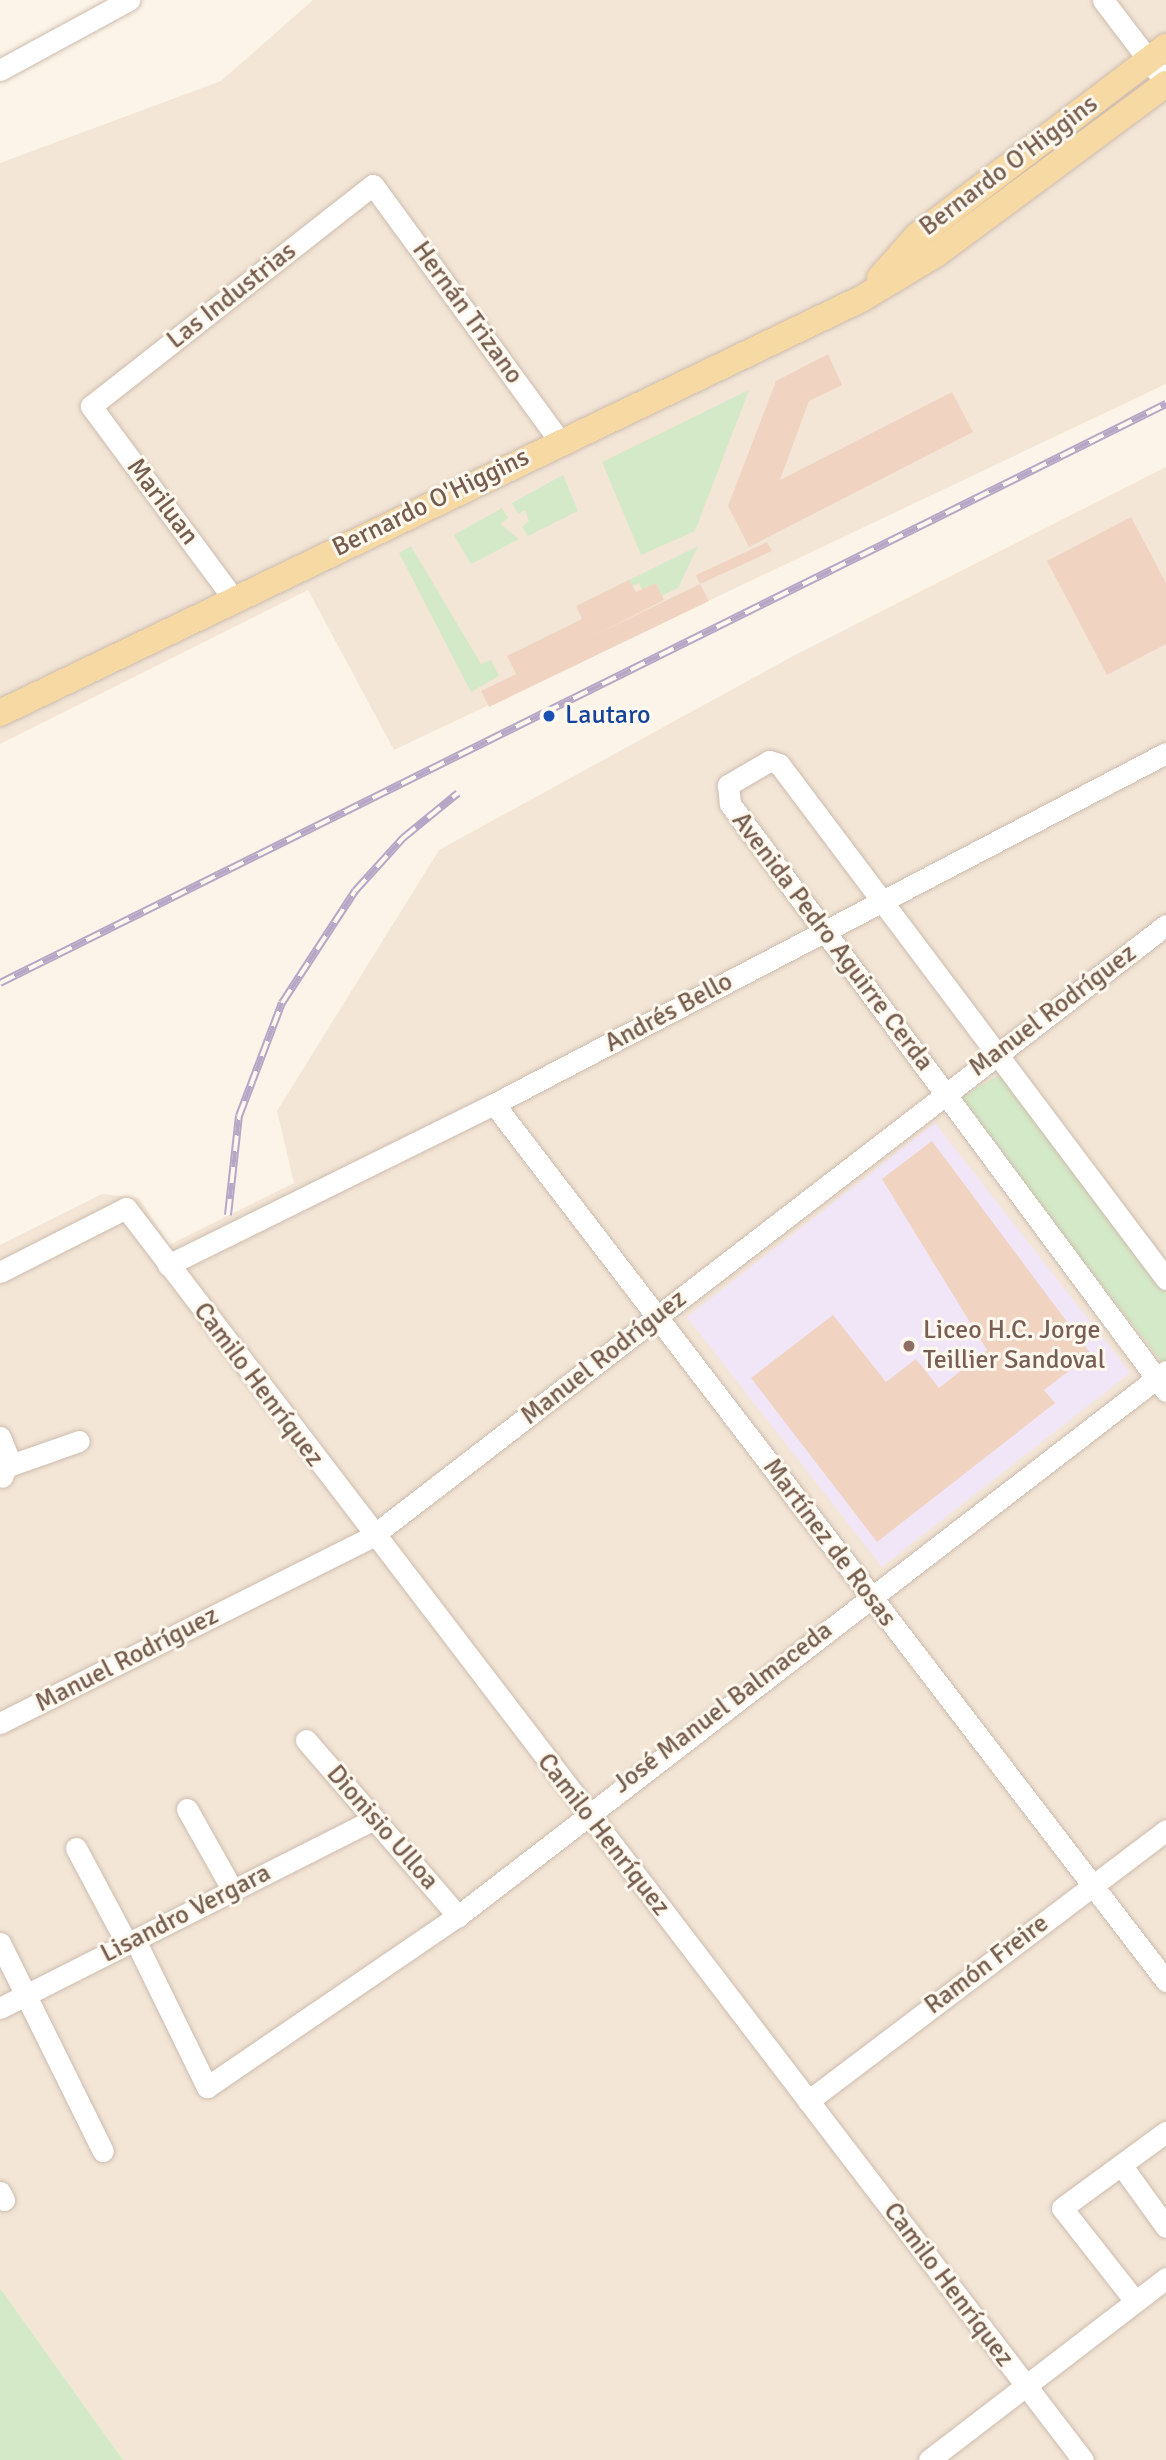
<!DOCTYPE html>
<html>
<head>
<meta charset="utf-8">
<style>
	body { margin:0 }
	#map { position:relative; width:1166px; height:2460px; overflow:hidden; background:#fcf4e8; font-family:Signika,sans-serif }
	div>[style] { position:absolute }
	.residential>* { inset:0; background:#f3e6d7 }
	.education>* { inset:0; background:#f1e5f8; transform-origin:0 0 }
	.green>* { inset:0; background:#d4e9c7 }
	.building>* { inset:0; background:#f0d4c1 }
	.roads { filter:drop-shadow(0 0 2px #cdbcae) drop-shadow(0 0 2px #cdbcae) }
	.minor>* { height:21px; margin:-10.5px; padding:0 10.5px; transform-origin:10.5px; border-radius:10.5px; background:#fff }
	.major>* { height:26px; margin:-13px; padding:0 13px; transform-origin:13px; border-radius:13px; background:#f7d9a4 }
	.rail>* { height:8px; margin-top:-4px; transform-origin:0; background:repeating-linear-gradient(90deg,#fef8ef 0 16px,#b7a6c6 0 32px); box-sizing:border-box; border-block:2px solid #b7a6c6 }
	.dots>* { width:19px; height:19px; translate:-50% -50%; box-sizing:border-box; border:4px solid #fef8ef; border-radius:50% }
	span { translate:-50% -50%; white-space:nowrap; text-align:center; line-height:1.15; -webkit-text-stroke:6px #fef8ef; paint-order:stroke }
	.street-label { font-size:26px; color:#755c4d }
	.transit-label { font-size:26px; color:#164399 }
	.left { translate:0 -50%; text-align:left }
	.education-label { font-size:26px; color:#785e54 }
</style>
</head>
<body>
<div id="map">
	<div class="residential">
		<i style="clip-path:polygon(313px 0,1166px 0,1166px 384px,394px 750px,308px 590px,0 744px,0 163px,221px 81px)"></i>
		<i style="clip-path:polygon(1166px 467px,1166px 2460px,123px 2460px,0 2288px,0 1245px,102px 1194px,139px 1198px,169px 1245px,294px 1183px,277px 1111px,439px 850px,795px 655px)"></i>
	</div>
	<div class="education">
		<i style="left:935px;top:1123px;width:317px;height:315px;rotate:52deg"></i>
	</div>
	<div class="green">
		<i style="clip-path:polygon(749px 390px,695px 531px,641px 555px,602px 462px)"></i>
		<i style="clip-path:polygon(563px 475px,578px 511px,528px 536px,522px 527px,529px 521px,525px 510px,518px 514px,512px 503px)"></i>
		<i style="clip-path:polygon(502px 508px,508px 518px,500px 524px,519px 539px,471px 564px,454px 535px)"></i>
		<i style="clip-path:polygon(411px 546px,481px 664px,491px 660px,499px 676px,471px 692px,399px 553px)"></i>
		<i style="clip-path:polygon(698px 546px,678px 588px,648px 602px,639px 583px,618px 593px,615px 587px)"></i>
		<i style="clip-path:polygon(1004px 1072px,1166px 1286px,1166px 1367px,956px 1100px)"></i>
		<i style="clip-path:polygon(0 2288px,123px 2460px,0 2460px)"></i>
	</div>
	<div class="building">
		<i style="clip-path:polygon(828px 354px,842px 385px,809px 401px,780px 480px,952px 392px,973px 432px,749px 547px,728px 506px,776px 381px)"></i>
		<i style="clip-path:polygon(1131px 517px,1166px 583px,1166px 644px,1107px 675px,1047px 561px)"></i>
		<i style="clip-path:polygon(767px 542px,772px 551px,700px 584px,709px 601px,489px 707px,481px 691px,516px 674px,507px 656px,582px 619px,576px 606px,629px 580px,636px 592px,656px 583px,664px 600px,591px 637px,700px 584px,696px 575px)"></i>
		<i style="clip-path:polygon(932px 1141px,1091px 1354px,1044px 1390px,1055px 1403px,877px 1542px,751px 1378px,833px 1315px,886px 1382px,916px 1359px,939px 1388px,987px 1350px,882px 1179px)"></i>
	</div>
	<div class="roads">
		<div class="minor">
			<i style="left:1103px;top:0;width:104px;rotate:52.8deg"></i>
			<i style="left:0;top:70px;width:147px;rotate:-28.5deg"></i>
			<i style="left:233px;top:598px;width:239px;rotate:-126.5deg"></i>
			<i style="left:91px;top:406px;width:358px;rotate:-38.1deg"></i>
			<i style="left:373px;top:185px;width:317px;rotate:53.9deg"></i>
			<i style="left:494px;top:1104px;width:1105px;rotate:52.54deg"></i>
			<i style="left:168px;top:1265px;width:364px;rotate:-26.3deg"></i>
			<i style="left:494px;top:1104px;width:758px;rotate:-27.58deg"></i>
			<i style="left:0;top:1272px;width:141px;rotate:-26.9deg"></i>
			<i style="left:126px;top:1208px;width:1576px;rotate:52.61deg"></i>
			<i style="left:1166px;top:1279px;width:644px;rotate:-126.92deg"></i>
			<i style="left:779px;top:764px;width:10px;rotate:-163deg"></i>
			<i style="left:769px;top:761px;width:48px;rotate:149.7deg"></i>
			<i style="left:728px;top:785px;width:19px;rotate:84deg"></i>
			<i style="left:730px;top:804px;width:731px;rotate:53.4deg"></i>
			<i style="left:0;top:1437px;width:24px;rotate:68deg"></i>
			<i style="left:9px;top:1459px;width:19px;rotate:111deg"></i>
			<i style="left:8px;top:1466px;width:75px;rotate:-19.4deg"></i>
			<i style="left:0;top:1723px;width:415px;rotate:-26.6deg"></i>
			<i style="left:371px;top:1537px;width:1003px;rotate:-37.59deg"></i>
			<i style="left:306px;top:1740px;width:233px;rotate:49.2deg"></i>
			<i style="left:187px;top:1809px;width:94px;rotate:60.7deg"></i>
			<i style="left:76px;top:1848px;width:109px;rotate:62deg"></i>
			<i style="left:135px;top:1940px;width:164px;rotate:63.9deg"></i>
			<i style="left:207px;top:2087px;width:304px;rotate:-34.3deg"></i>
			<i style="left:458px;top:1916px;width:893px;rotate:-37.59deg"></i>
			<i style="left:0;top:1943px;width:232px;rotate:63.7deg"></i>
			<i style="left:0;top:2008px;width:417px;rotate:-26.8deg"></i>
			<i style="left:808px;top:2101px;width:449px;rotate:-37.1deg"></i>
			<i style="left:1122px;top:2166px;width:75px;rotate:54.2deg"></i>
			<i style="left:0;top:2192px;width:9px;rotate:63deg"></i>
			<i style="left:1135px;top:2301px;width:118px;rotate:-128.1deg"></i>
			<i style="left:1062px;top:2208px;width:129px;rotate:-36.2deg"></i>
			<i style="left:929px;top:2460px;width:299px;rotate:-37.5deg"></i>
		</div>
		<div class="major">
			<i style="left:880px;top:278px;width:56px;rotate:-48.6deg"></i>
			<i style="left:917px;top:236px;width:313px;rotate:-37.2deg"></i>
			<i style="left:0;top:713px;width:958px;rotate:-25.68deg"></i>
			<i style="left:863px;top:298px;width:85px;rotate:-31.1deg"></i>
			<i style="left:936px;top:254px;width:286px;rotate:-36.5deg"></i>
		</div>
	</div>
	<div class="rail">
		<i style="left:0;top:983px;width:1302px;rotate:-26.41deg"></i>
		<i style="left:228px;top:1215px;width:100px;rotate:-83.7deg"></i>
		<i style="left:239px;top:1116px;width:121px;rotate:-69.2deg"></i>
		<i style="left:282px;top:1003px;width:134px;rotate:-56.9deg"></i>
		<i style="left:355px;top:891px;width:72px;rotate:-47.8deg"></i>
		<i style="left:403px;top:838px;width:71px;rotate:-39.3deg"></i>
	</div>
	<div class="dots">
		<i style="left:549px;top:716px;background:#1a4fb4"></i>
		<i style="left:909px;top:1346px;background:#8d6e63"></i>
	</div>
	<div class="street-label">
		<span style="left:1009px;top:166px;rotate:-37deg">Bernardo O'Higgins</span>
		<span style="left:232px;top:296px;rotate:-38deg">Las Industrias</span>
		<span style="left:467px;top:313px;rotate:54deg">Hernán Trizano</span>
		<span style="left:162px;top:502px;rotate:53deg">Mariluan</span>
		<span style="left:431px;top:503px;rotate:-26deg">Bernardo O'Higgins</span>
		<span style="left:832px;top:942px;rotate:53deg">Avenida Pedro Aguirre Cerda</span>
		<span style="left:1053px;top:1011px;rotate:-37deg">Manuel Rodríguez</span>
		<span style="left:669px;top:1013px;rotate:-28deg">Andrés Bello</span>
		<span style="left:604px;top:1358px;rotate:-38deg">Manuel Rodríguez</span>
		<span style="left:258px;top:1385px;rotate:53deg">Camilo Henríquez</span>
		<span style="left:829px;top:1543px;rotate:53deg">Martínez de Rosas</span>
		<span style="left:127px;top:1660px;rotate:-27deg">Manuel Rodríguez</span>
		<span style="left:723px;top:1708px;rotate:-37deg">José Manuel Balmaceda</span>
		<span style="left:382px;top:1828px;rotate:49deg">Dionisio Ulloa</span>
		<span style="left:603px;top:1835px;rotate:52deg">Camilo Henríquez</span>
		<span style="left:186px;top:1914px;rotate:-27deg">Lisandro Vergara</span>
		<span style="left:987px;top:1965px;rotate:-37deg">Ramón Freire</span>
		<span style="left:948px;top:2285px;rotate:53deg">Camilo Henríquez</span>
	</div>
	<div class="transit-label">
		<span class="left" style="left:565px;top:716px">Lautaro</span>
	</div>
	<div class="education-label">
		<span class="left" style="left:923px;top:1346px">Liceo H.C. Jorge<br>Teillier Sandoval</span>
	</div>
</div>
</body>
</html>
